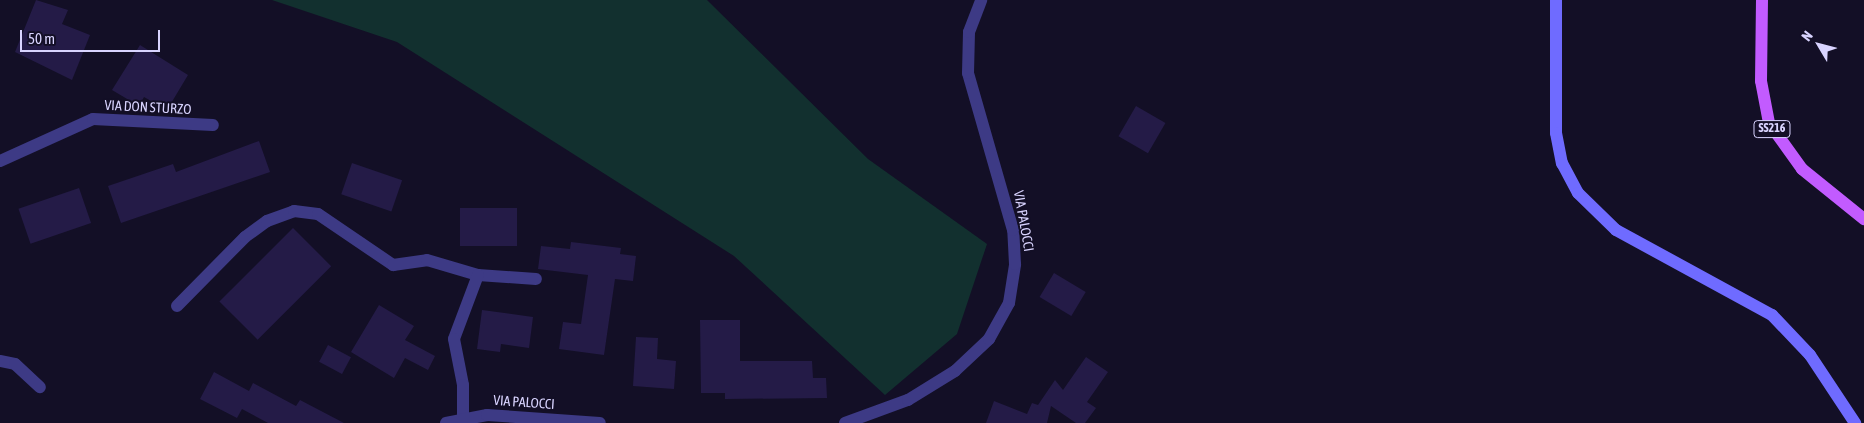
<!DOCTYPE html>
<html>
<head>
<meta charset="utf-8">
<style>
	body { margin:0 }
	#map { position:relative; width:1864px; height:423px; overflow:hidden; background:#130f26; font-family:"Asap Condensed",sans-serif }
	div>[style] { position:absolute }
	.green>* { inset:0; background:#12302f }
	.building>* { inset:0; background:#241b47; transform-origin:0 0 }
	.street>* { height:12px; margin:-6px; padding:0 6px; transform-origin:6px; border-radius:6px; background:#3d3a85 }
	.secondary>* { height:12px; margin:-6px; padding:0 6px; transform-origin:6px; border-radius:6px; background:#6f6bff }
	.primary>* { height:12px; margin:-6px; padding:0 6px; transform-origin:6px; border-radius:6px; background:#c25bff }
	span { translate:-50% -50%; white-space:nowrap; text-align:center; line-height:1.15; -webkit-text-stroke:4px #130f26; paint-order:stroke }
	.shield-label span { padding:1px 4px; background:#130f26; border:1px solid; border-radius:4px; -webkit-text-stroke-width:0 }
	.shield-label { font-size:12px; color:#d9d4ff; font-weight:700 }
	.street-label { font-size:14px; color:#d9d4ff }
	.north { position:absolute; left:1794px; top:20px; width:50px; height:50px; -webkit-text-stroke:4px #130f26; paint-order:stroke; rotate:307deg; font-size:14px; font-weight:700; line-height:20px; text-align:center; color:#d9d4ff }
	.north::after { content:''; display:block; margin:auto; width:18px; height:22px; background:#d9d4ff; clip-path:polygon(50% 0,100% 100%,50% 72%,0 100%) }
	.scale { position:absolute; left:20px; top:30px; width:140px; height:22px; box-sizing:border-box; border:2px solid #d9d4ff; border-top:0; padding-left:6px; font-size:15px; line-height:18px; white-space:nowrap; color:#d9d4ff; -webkit-text-stroke:4px #130f26; paint-order:stroke }
</style>
</head>
<body>
<div id="map">
	<div class="green">
		<i style="clip-path:polygon(272px 0,707px 0,868px 159px,987px 244px,957px 334px,885px 395px,734px 256px,397px 42px)"></i>
	</div>
	<div class="building">
		<i style="clip-path:polygon(36px 0,68px 10px,62px 24px,90px 35px,72px 80px,15px 52px)"></i>
		<i style="clip-path:polygon(140px 45px,188px 75px,167px 110px,144px 97px,139px 106px,112px 90px)"></i>
		<i style="left:1136px;top:106px;width:34px;height:35px;rotate:30deg"></i>
		<i style="clip-path:polygon(259px 141px,270px 172px,121px 223px,108px 186px,173px 164px,176px 172px)"></i>
		<i style="left:352px;top:163px;width:53px;height:33px;rotate:19deg"></i>
		<i style="left:79px;top:188px;width:37px;height:64px;rotate:71deg"></i>
		<i style="left:517px;top:208px;width:38px;height:57px;rotate:90deg"></i>
		<i style="left:293px;top:228px;width:54px;height:104px;rotate:45deg"></i>
		<i style="clip-path:polygon(571px 242px,621px 248px,620px 254px,636px 256px,633px 281px,615px 279px,604px 355px,559px 349px,563px 322px,581px 324px,588px 275px,538px 269px,541px 246px,570px 249px)"></i>
		<i style="left:1054px;top:273px;width:37px;height:28px;rotate:31deg"></i>
		<i style="clip-path:polygon(379px 305px,414px 326px,405px 340px,435px 356px,428px 370px,405px 358px,394px 378px,351px 352px)"></i>
		<i style="clip-path:polygon(482px 310px,533px 317px,529px 348px,501px 344px,500px 352px,477px 349px)"></i>
		<i style="clip-path:polygon(700px 320px,740px 320px,740px 361px,812px 361px,813px 378px,826px 378px,827px 398px,725px 399px,725px 393px,701px 393px)"></i>
		<i style="clip-path:polygon(636px 337px,658px 338px,657px 359px,676px 361px,674px 389px,633px 386px)"></i>
		<i style="left:328px;top:345px;width:26px;height:19px;rotate:28deg"></i>
		<i style="clip-path:polygon(1086px 357px,1108px 372px,1087px 402px,1096px 408px,1085px 423px,1076px 423px,1051px 406px,1047px 423px,986px 423px,994px 401px,1027px 414px,1032px 403px,1038px 405px,1055px 380px,1063px 390px)"></i>
		<i style="clip-path:polygon(214px 372px,249px 391px,253px 383px,296px 406px,300px 400px,344px 423px,268px 423px,242px 409px,237px 418px,200px 399px)"></i>
	</div>
	<div class="street">
		<i style="left:0;top:161px;width:102px;rotate:-24.3deg"></i>
		<i style="left:93px;top:119px;width:120px;rotate:2.9deg"></i>
		<i style="left:478px;top:275px;width:58px;rotate:3.9deg"></i>
		<i style="left:177px;top:306px;width:97px;rotate:-45.4deg"></i>
		<i style="left:245px;top:237px;width:27px;rotate:-36deg"></i>
		<i style="left:267px;top:221px;width:29px;rotate:-20deg"></i>
		<i style="left:294px;top:211px;width:24px;rotate:7deg"></i>
		<i style="left:318px;top:214px;width:91px;rotate:34.2deg"></i>
		<i style="left:393px;top:265px;width:34px;rotate:-8deg"></i>
		<i style="left:427px;top:260px;width:53px;rotate:16.4deg"></i>
		<i style="left:478px;top:275px;width:68px;rotate:110.6deg"></i>
		<i style="left:454px;top:339px;width:47px;rotate:78.9deg"></i>
		<i style="left:463px;top:385px;width:32px;rotate:90deg"></i>
		<i style="left:0;top:361px;width:15px;rotate:11deg"></i>
		<i style="left:15px;top:364px;width:34px;rotate:43deg"></i>
		<i style="left:446px;top:423px;width:42px;rotate:-11deg"></i>
		<i style="left:487px;top:415px;width:113px;rotate:4deg"></i>
		<i style="left:845px;top:423px;width:67px;rotate:-20.1deg"></i>
		<i style="left:908px;top:400px;width:55px;rotate:-31.7deg"></i>
		<i style="left:955px;top:371px;width:47px;rotate:-43.3deg"></i>
		<i style="left:989px;top:339px;width:41px;rotate:-60.9deg"></i>
		<i style="left:1009px;top:303px;width:39px;rotate:-81deg"></i>
		<i style="left:1015px;top:264px;width:34px;rotate:-93deg"></i>
		<i style="left:1013px;top:230px;width:163px;rotate:-106deg"></i>
		<i style="left:968px;top:73px;width:41px;rotate:-88.6deg"></i>
		<i style="left:969px;top:32px;width:34px;rotate:-69deg"></i>
	</div>
	<div class="secondary">
		<i style="left:1556px;top:0;width:133px;rotate:90deg"></i>
		<i style="left:1556px;top:133px;width:31px;rotate:79deg"></i>
		<i style="left:1562px;top:163px;width:34px;rotate:62deg"></i>
		<i style="left:1578px;top:193px;width:53px;rotate:44.2deg"></i>
		<i style="left:1616px;top:230px;width:178px;rotate:28.6deg"></i>
		<i style="left:1772px;top:315px;width:55px;rotate:46.5deg"></i>
		<i style="left:1810px;top:355px;width:82px;rotate:56.5deg"></i>
	</div>
	<div class="primary">
		<i style="left:1762px;top:0;width:81px;rotate:90.7deg"></i>
		<i style="left:1761px;top:81px;width:43px;rotate:79.2deg"></i>
		<i style="left:1769px;top:123px;width:57px;rotate:54.3deg"></i>
		<i style="left:1802px;top:169px;width:80px;rotate:38.9deg"></i>
	</div>
	<div class="shield-label">
		<span style="left:1772px;top:129px">SS216</span>
	</div>
	<div class="street-label">
		<span style="left:148px;top:107px;rotate:3deg">VIA DON STURZO</span>
		<span style="left:1024px;top:221px;rotate:80deg">VIA PALOCCI</span>
		<span style="left:524px;top:402px;rotate:4deg">VIA PALOCCI</span>
	</div>
	<div class="north">N</div>
	<div class="scale">50 m</div>
</div>
</body>
</html>
